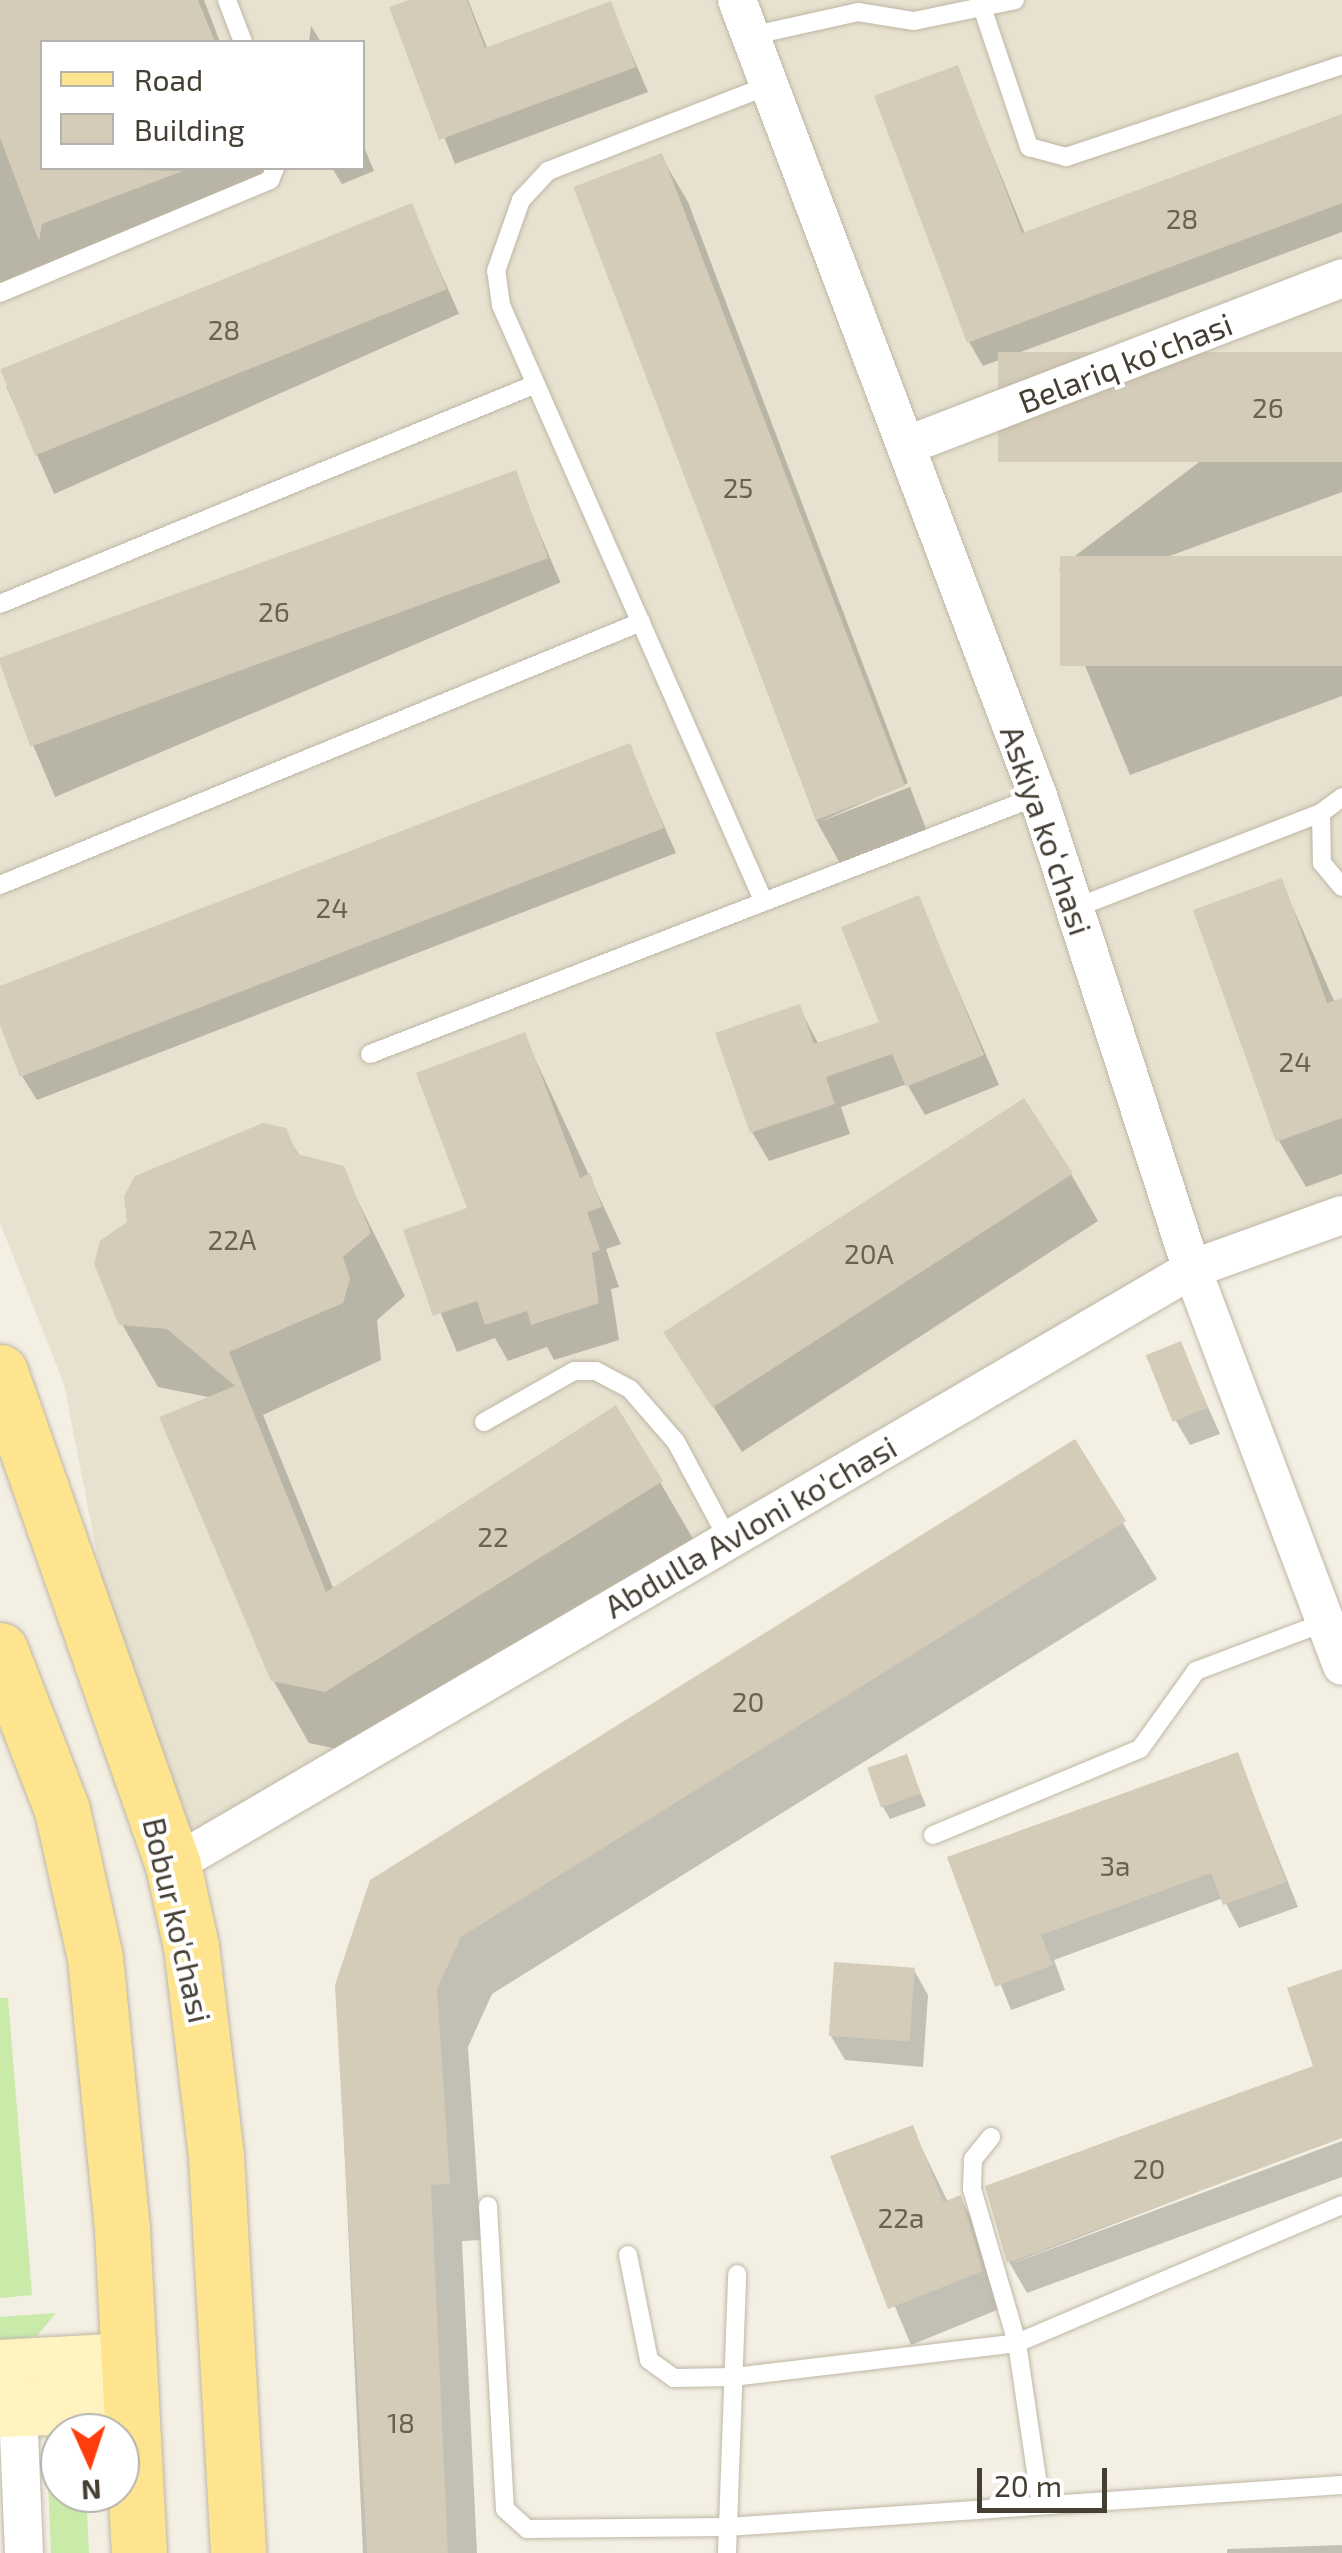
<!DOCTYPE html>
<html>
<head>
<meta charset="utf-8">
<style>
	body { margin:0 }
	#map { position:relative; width:1342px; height:2553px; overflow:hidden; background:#f3efe3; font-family:"Exo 2",sans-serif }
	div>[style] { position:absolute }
	.residential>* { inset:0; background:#e7e1d0 }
	.green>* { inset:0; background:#c9eaa9 }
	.shadow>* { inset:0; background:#0003; transform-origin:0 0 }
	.building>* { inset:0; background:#d4cbb8; transform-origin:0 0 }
	.roads { filter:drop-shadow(0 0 2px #beb7a5) drop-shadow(0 0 2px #beb7a5) }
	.service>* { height:18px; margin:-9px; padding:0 9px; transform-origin:9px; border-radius:9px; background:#fff }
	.minor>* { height:38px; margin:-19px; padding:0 19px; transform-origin:19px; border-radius:19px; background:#fff }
	.secondary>* { height:52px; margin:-26px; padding:0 26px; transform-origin:26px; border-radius:26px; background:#fff3c0 }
	.primary>* { height:55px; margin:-27.5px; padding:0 27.5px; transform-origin:27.5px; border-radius:27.5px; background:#ffe48f }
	span { translate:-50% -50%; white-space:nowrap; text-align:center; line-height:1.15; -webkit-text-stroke:8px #fff; paint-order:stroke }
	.number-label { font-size:28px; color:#686154 }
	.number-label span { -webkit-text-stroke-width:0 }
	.street-label { font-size:32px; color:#443e33 }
	.legend { position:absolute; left:40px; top:40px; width:325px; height:130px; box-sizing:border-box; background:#fff; border:2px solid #b4b2ad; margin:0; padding:12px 18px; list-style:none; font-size:30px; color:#443e33 }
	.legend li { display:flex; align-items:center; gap:20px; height:50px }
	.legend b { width:50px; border:2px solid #b4b2ad }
	.north { position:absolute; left:40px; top:2413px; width:100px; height:100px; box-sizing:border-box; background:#fff; border:2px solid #b4b2ad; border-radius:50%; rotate:177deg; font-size:28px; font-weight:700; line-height:40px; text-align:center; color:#443e33 }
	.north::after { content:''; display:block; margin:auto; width:35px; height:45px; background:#ff3d0d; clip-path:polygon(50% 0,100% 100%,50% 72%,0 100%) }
	.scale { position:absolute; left:977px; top:2468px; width:130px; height:45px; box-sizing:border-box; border:5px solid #443e33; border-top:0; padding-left:12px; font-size:30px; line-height:35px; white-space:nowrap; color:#443e33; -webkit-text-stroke:8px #fff; paint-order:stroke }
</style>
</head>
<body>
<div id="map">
	<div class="residential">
		<i style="clip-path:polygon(evenodd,0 0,1342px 0,1342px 1215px,1192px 1269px,178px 1860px,125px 1699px,64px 1384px,0 1223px,0 0,42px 42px,362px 42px,362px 168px,42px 168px,42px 42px)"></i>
	</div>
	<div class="green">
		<i style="clip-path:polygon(0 1998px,8px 1998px,32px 2295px,0 2298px)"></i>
		<i style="clip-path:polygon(56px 2313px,37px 2336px,0 2340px,0 2317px)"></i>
		<i style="clip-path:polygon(46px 2437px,60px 2437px,60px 2493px,86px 2493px,89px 2553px,51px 2553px)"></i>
	</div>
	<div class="shadow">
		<i style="clip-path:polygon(0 0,204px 0,220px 42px,42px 42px,42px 168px,268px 168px,275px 186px,0 292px)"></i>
		<i style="clip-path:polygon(416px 0,468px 0,488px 50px,610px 4px,648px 92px,455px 164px,392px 9px)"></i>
		<i style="clip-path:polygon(311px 26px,321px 42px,309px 42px)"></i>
		<i style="clip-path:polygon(957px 68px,1025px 234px,1342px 116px,1342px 232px,983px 366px,969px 342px)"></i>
		<i style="clip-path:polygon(362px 142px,374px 171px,342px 184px,332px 168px,362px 168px)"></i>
		<i style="clip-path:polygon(661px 156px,688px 202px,908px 783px,819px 822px,910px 787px,928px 834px,842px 867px,816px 820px,576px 187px)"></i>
		<i style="left:411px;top:206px;width:118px;height:443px;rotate:66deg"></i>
		<i style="clip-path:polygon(1342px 354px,1342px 492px,1073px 592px,1059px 568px)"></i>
		<i style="left:514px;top:473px;width:119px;height:549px;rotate:67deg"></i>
		<i style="clip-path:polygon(1342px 558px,1342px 696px,1130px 775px,1081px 656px)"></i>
		<i style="clip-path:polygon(629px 746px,676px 853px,37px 1100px,22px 1076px,0 1018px,0 989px)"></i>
		<i style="clip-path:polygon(1281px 881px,1335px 1003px,1342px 1001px,1342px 1174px,1306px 1187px,1279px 1141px)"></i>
		<i style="clip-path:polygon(918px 898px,999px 1085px,925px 1115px,907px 1084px,841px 1107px,850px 1134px,769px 1161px,752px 1132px,799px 1007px,819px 1045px,883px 1023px)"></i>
		<i style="clip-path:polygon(524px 1035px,621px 1244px,606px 1249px,619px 1287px,611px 1289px,619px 1340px,554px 1360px,547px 1347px,508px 1361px,495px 1338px,457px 1352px,406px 1231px,470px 1210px)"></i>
		<i style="clip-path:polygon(284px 1130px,300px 1157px,342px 1169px,405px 1296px,377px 1320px,381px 1360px,263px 1415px,334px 1590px,660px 1482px,696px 1544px,361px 1754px,309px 1743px,273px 1680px,213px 1398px,158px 1387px,122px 1324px)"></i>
		<i style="clip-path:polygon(1071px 1174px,1098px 1221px,742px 1452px,667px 1333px)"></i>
		<i style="clip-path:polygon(1180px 1344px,1220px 1434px,1190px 1445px,1176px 1421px)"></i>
		<i style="clip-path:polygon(1074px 1443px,1157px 1579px,492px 1994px,468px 2047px,481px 2240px,462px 2241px,477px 2553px,363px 2553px,337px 1985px)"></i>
		<i style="clip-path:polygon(1237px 1755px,1298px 1907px,1239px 1928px,1223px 1898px,1054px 1960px,1065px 1990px,1011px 2010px,950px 1859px)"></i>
		<i style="clip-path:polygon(906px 1757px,926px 1806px,890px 1819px,883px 1807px)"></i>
		<i style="clip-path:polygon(914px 1970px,928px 1995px,923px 2067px,845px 2060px,831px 2036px)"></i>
		<i style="clip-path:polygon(1342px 1972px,1342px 2136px,1013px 2263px,1342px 2141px,1342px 2177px,1027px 2293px,1009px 2262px,988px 2189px,1316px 2067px,1290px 1990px)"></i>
		<i style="clip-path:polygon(912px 2128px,948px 2202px,960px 2198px,981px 2234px,1002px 2308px,911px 2345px,833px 2158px)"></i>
		<i style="clip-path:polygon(1342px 2545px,1342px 2553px,1227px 2553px,1227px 2549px)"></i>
	</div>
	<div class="building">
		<i style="clip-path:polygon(0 0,198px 0,215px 42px,42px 42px,42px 168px,183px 171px,42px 224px,39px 241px,0 138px)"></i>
		<i style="clip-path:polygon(409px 0,467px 0,485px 48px,611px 1px,636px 67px,439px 140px,389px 7px)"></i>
		<i style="clip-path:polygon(958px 65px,1022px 233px,1342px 114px,1342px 203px,967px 343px,874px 96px)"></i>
		<i style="left:662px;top:153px;width:678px;height:95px;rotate:69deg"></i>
		<i style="left:412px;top:203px;width:93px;height:444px;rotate:68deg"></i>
		<i style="left:1342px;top:352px;width:110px;height:344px;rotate:90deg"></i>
		<i style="left:516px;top:470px;width:94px;height:551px;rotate:70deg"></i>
		<i style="left:1342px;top:556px;width:110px;height:282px;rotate:90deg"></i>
		<i style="clip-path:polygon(630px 743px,664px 828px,20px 1077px,0 1025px,0 986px)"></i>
		<i style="clip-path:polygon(1282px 878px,1327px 1003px,1342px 998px,1342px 1118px,1276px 1142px,1193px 910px)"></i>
		<i style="clip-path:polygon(919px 895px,984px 1055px,906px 1087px,892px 1054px,826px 1077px,835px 1104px,750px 1133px,715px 1033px,800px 1004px,814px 1044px,879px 1022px,841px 927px)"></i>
		<i style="clip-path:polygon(525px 1032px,580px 1178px,590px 1173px,602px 1207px,587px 1212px,600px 1250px,592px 1253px,599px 1303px,531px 1325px,527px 1311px,485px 1325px,477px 1301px,433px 1316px,403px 1230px,467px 1208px,416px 1073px)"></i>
		<i style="left:1024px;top:1098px;width:90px;height:430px;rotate:57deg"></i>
		<i style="clip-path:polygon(263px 1123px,286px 1128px,297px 1154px,344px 1166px,371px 1233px,343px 1257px,350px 1279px,343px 1303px,229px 1352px,326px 1592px,616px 1405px,663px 1481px,325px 1692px,271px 1681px,159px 1417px,235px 1386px,167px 1329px,119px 1325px,94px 1264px,100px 1241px,127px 1222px,124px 1196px,135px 1176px)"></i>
		<i style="left:1181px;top:1341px;width:72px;height:38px;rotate:68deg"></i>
		<i style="clip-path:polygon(1075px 1439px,1126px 1521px,461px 1937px,437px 1989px,450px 2184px,431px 2185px,448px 2553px,367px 2553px,335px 1985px,370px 1880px)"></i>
		<i style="clip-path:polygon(1238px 1752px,1286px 1882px,1223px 1905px,1211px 1873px,1041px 1935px,1053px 1965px,995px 1987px,947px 1857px)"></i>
		<i style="left:907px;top:1754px;width:42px;height:42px;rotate:71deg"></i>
		<i style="left:834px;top:1962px;width:81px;height:74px;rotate:4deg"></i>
		<i style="clip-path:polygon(1342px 1969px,1342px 2138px,1007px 2263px,985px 2186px,1313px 2066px,1287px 1988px)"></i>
		<i style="clip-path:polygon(913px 2125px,943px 2202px,961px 2195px,983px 2271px,888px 2309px,830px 2156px)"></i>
	</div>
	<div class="roads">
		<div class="service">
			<i style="left:227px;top:0;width:45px;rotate:69.1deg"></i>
			<i style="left:983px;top:10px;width:145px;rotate:71.4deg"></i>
			<i style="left:1029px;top:147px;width:38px;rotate:15deg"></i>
			<i style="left:1066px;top:157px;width:291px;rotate:-18.4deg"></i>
			<i style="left:750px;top:36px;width:111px;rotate:-12.5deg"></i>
			<i style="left:858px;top:12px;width:57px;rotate:9.1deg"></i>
			<i style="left:914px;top:21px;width:103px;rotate:-11.7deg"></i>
			<i style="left:0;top:293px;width:293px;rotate:-22.7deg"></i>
			<i style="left:270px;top:180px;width:13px;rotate:-67deg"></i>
			<i style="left:0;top:604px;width:579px;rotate:-22.32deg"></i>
			<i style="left:1321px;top:813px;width:50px;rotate:88.9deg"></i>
			<i style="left:1322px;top:863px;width:31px;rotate:50deg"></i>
			<i style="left:0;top:885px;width:693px;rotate:-22.31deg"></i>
			<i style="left:763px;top:900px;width:650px;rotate:-113.77deg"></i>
			<i style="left:501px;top:305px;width:34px;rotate:-98deg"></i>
			<i style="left:496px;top:271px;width:75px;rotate:-70.6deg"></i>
			<i style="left:521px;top:200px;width:40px;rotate:-47deg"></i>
			<i style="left:548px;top:171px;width:235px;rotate:-21.2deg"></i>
			<i style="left:1075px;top:908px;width:264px;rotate:-21.1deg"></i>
			<i style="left:1321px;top:813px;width:26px;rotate:-37deg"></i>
			<i style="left:370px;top:1054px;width:716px;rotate:-21.12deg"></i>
			<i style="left:484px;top:1422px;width:103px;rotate:-29.5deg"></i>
			<i style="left:574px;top:1371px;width:22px"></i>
			<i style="left:596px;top:1371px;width:38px;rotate:28deg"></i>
			<i style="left:630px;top:1389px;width:70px;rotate:49deg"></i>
			<i style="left:676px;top:1442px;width:110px;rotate:61.8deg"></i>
			<i style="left:933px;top:1835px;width:224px;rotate:-22.6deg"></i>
			<i style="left:1140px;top:1749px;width:96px;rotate:-54.3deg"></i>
			<i style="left:1196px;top:1671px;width:139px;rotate:-20.7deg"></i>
			<i style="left:991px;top:2137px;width:28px;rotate:129deg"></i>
			<i style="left:973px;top:2159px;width:30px;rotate:92deg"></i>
			<i style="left:972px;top:2189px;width:160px;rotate:73.7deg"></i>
			<i style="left:1017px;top:2343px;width:164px;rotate:81.6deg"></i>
			<i style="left:488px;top:2206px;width:303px;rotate:86.8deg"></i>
			<i style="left:505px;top:2509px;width:30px;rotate:42deg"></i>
			<i style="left:527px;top:2529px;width:200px;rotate:-0.6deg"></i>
			<i style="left:727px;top:2527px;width:616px;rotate:-3.91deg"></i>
			<i style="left:628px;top:2255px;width:107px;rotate:78.7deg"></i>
			<i style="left:649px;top:2360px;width:31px;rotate:36deg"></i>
			<i style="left:674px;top:2378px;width:59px;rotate:-1deg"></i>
			<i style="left:733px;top:2377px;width:286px;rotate:-6.8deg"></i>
			<i style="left:1017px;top:2343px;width:353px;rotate:-23deg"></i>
			<i style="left:727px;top:2553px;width:279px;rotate:-87.9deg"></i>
		</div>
		<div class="minor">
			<i style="left:737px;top:0;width:851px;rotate:69.29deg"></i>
			<i style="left:1038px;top:796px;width:497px;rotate:72deg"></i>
			<i style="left:1192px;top:1269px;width:424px;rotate:69.3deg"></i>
			<i style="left:908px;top:445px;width:465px;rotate:-21deg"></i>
			<i style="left:173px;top:1865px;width:1180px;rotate:-30.32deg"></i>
			<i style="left:1192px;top:1269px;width:159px;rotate:-19.8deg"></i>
			<i style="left:17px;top:2386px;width:167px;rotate:87.6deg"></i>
		</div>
		<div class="secondary">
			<i style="left:0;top:2366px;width:129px;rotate:-3.1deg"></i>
			<i style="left:0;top:2411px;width:132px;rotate:-2.2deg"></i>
		</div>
		<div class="primary">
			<i style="left:0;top:1372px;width:522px;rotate:70.66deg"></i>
			<i style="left:173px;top:1865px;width:83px;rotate:77.5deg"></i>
			<i style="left:191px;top:1946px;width:212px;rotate:83.2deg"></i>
			<i style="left:216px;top:2157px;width:397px;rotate:86.8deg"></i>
			<i style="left:0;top:1650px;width:172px;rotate:68.8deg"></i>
			<i style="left:62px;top:1810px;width:152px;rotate:77.4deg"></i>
			<i style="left:95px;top:1958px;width:273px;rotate:84.3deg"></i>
			<i style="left:122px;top:2230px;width:323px;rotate:87deg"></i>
		</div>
	</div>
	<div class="number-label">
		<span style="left:1182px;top:218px">28</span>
		<span style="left:224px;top:329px">28</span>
		<span style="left:1268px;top:407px">26</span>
		<span style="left:738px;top:487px">25</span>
		<span style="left:274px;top:611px">26</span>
		<span style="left:332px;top:907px">24</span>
		<span style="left:1295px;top:1061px">24</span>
		<span style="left:232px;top:1239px">22А</span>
		<span style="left:869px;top:1253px">20A</span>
		<span style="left:493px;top:1536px">22</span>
		<span style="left:748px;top:1701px">20</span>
		<span style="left:1115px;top:1865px">3а</span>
		<span style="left:1149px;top:2168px">20</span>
		<span style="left:901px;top:2217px">22а</span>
		<span style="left:401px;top:2422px">18</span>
	</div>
	<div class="street-label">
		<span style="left:1125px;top:362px;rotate:-21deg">Belariq ko'chasi</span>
		<span style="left:1047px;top:830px;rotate:71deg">Askiya koʻchasi</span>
		<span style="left:750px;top:1526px;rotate:-30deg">Abdulla Avloni ko'chasi</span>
		<span style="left:178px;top:1920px;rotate:77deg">Bobur ko'chasi</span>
	</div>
	<ul class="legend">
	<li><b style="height:12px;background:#ffe48f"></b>Road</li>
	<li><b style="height:28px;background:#d4cbb8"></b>Building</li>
	</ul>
	<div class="north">N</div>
	<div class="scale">20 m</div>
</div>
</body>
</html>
